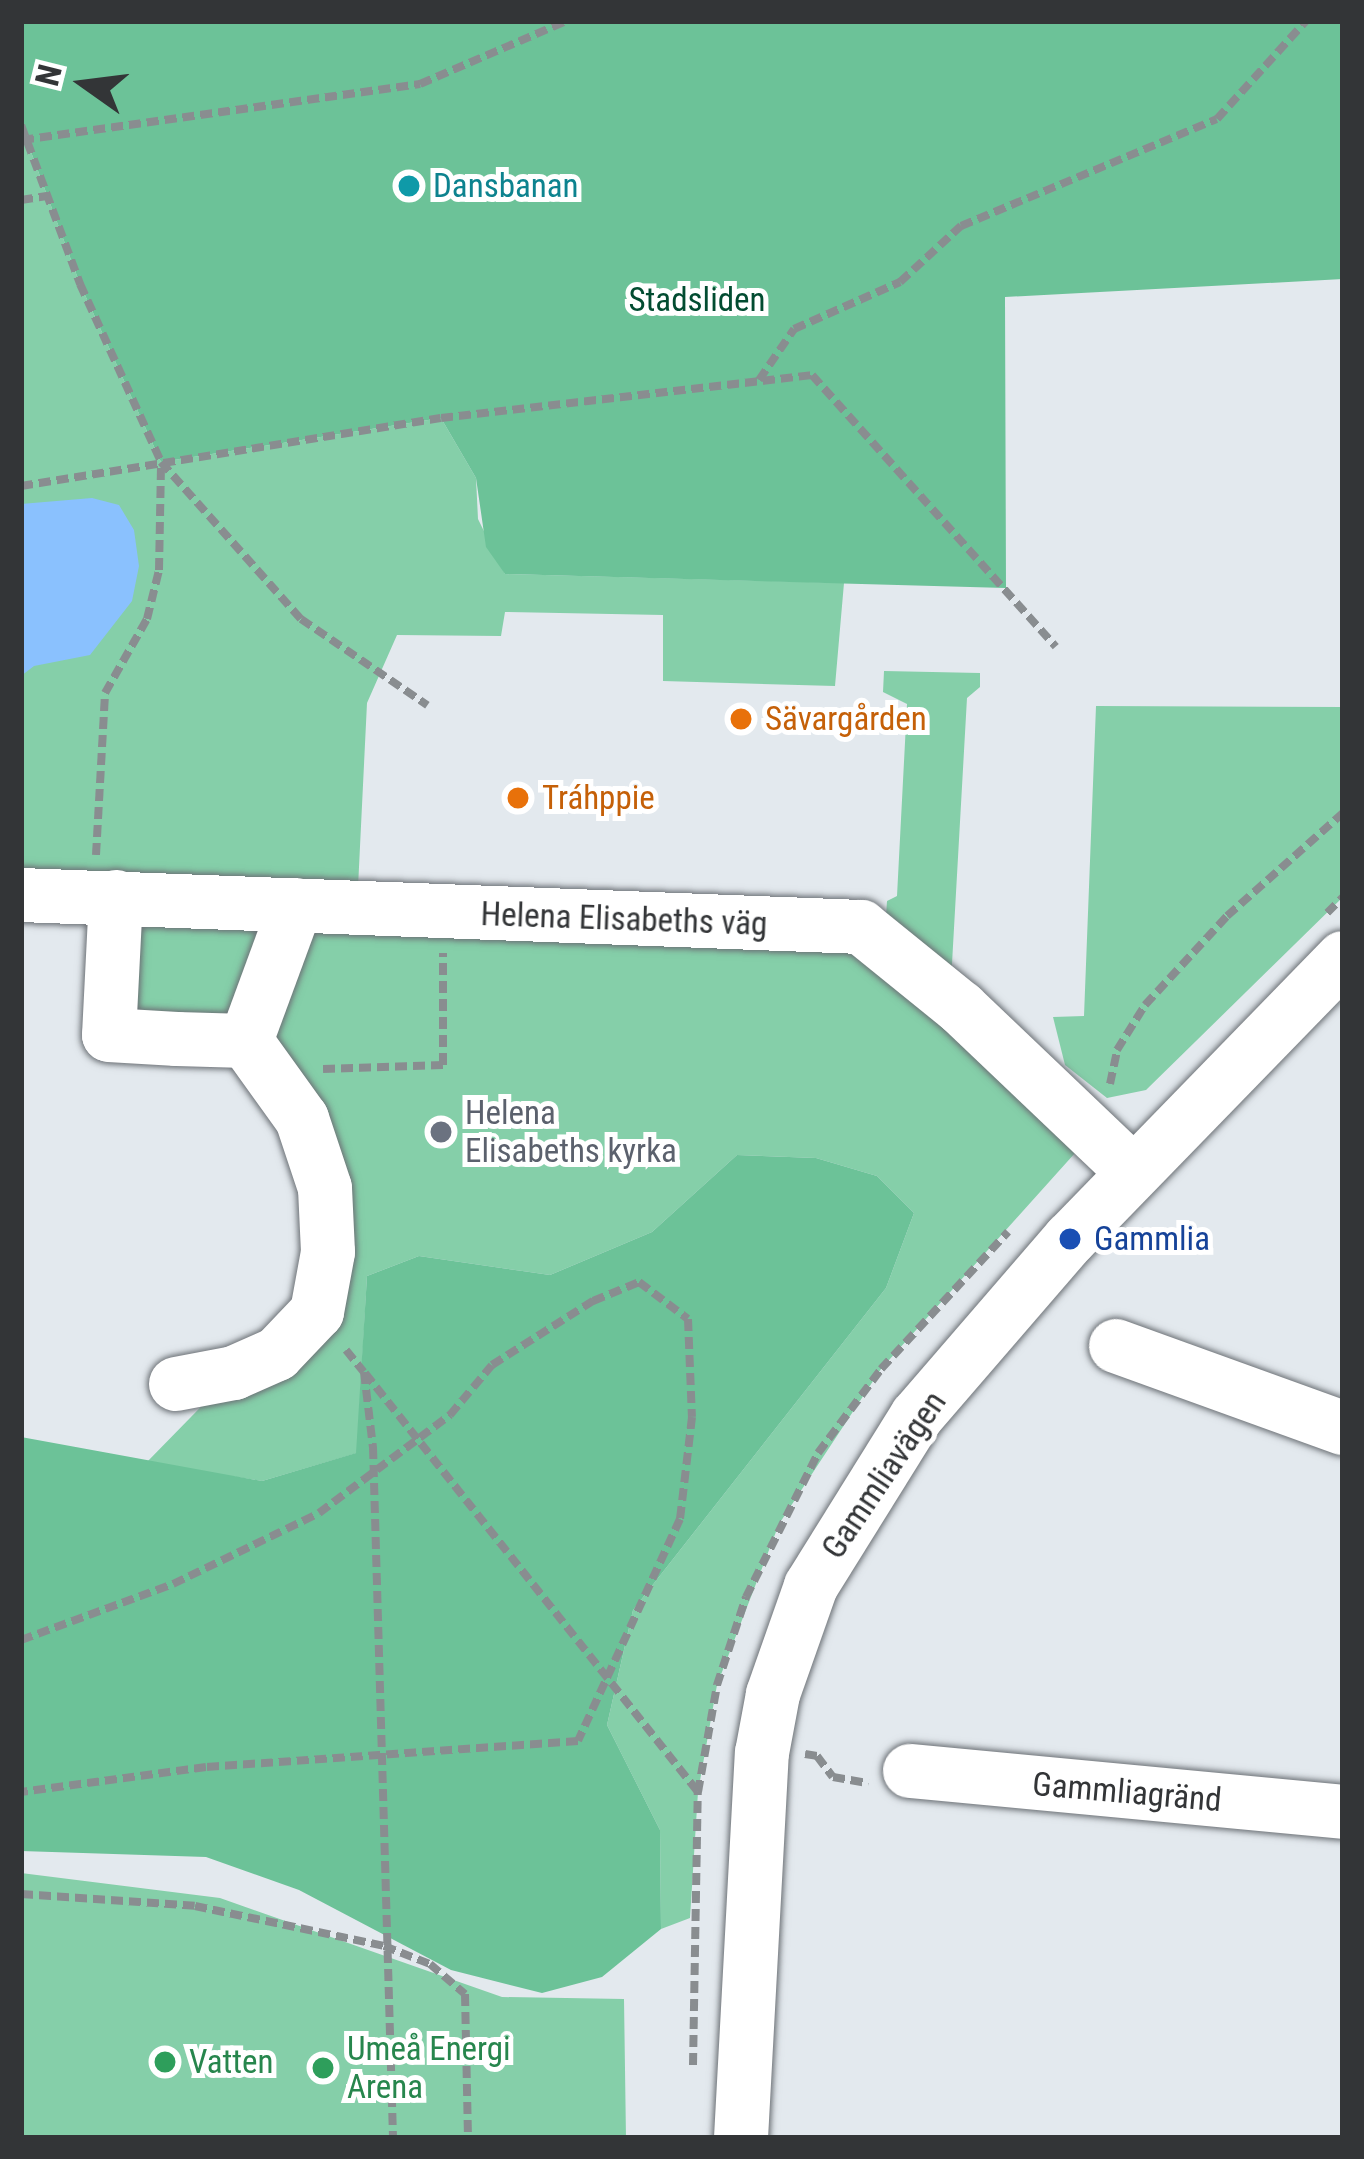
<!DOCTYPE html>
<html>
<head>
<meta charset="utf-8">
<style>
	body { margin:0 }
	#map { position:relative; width:1364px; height:2159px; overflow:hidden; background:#e3e9ee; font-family:"Roboto Condensed",sans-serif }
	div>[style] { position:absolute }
	.green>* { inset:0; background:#85cfa9 }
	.forest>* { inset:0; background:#6cc298 }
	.water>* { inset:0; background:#8ac1fe }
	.path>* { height:8px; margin-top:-4px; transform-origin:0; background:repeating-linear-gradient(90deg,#898d90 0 12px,transparent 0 18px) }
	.roads { filter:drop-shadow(0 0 3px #6d7277) drop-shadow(0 0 3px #6d7277) }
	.minor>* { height:54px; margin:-27px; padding:0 27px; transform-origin:27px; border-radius:27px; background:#fff }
	.dots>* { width:33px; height:33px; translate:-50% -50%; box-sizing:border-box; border:6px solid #fff; border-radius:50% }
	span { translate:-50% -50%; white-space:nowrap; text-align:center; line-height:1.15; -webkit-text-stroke:10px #fff; paint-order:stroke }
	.culture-label { font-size:33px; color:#0d838f }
	.left { translate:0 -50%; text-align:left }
	.park-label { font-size:33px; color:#024c31 }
	.food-label { font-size:33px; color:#c56008 }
	.street-label { font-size:33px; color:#333537 }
	.worship-label { font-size:33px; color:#5b616d }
	.transit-label { font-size:33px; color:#164399 }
	.leisure-label { font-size:33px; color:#27864d }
	.frame { position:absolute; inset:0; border:24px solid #333537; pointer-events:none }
	.north { position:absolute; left:24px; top:24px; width:120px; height:120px; -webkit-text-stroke:9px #fff; paint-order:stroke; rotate:284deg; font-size:33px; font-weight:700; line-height:48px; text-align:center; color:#333537 }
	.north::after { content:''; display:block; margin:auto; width:42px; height:54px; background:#333537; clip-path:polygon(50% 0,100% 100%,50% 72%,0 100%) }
</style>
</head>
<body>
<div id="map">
	<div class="green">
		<i style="clip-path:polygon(21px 125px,80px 284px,161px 462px,441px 418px,476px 478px,478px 519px,505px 574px,844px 583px,835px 686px,663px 681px,663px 615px,505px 612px,501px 636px,397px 635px,367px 703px,357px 908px,884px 944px,887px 901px,897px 896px,907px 704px,883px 692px,884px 671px,980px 673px,980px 687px,967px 698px,950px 999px,1093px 1133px,881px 1369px,779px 1524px,717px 1685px,698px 1792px,690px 1918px,661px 1929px,660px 1830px,607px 1725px,633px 1610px,886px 1288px,914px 1213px,877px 1176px,816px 1158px,737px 1155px,652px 1232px,550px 1275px,419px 1256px,367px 1276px,357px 1453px,262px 1481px,146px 1463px,234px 1373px,277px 1354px,328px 1252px,246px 1042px,109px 1035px,115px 898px,21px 895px)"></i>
		<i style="clip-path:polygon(1096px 706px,1343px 707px,1343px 897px,1146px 1090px,1107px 1098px,1065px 1065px,1053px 1017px,1084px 1016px)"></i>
		<i style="clip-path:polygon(21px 1873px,220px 1898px,502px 1997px,624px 1999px,626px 2138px,21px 2138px)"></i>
	</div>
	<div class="forest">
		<i style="clip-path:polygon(21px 21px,1343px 21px,1343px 279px,1005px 297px,1006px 588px,505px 574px,486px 547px,476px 478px,441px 418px,161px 462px,80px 284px,21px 125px)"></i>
		<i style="clip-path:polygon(737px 1155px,816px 1158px,877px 1176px,914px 1213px,886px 1288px,633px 1610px,607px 1725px,660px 1830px,661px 1929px,602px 1977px,542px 1993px,451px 1970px,299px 1890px,206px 1857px,21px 1851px,21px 1437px,262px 1481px,356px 1453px,367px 1276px,419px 1256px,550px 1275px,652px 1232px)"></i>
	</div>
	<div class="water">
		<i style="clip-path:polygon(92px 498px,119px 505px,134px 530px,139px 566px,132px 601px,90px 655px,34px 666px,21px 676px,21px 504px)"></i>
	</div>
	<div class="path">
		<i style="left:21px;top:125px;width:170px;rotate:69.6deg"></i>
		<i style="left:80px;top:284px;width:196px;rotate:65.5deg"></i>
		<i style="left:161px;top:462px;width:210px;rotate:48.3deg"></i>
		<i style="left:301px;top:619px;width:153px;rotate:34.3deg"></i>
		<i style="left:22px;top:140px;width:402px;rotate:-8deg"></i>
		<i style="left:420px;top:84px;width:159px;rotate:-23.3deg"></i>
		<i style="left:21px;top:200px;width:26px;rotate:-9deg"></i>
		<i style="left:759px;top:380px;width:62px;rotate:-55.5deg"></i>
		<i style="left:794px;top:329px;width:116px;rotate:-23.9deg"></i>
		<i style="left:900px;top:282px;width:83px;rotate:-42.6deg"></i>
		<i style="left:961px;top:226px;width:277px;rotate:-22.7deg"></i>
		<i style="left:1217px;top:119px;width:132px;rotate:-47.8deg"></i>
		<i style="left:21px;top:486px;width:425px;rotate:-9.2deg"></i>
		<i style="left:441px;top:418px;width:373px;rotate:-6.6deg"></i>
		<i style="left:812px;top:375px;width:365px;rotate:48.1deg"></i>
		<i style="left:96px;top:855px;width:162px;rotate:-86.8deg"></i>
		<i style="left:105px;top:693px;width:85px;rotate:-60.4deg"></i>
		<i style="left:147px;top:619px;width:50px;rotate:-76.2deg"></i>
		<i style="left:159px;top:570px;width:107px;rotate:-88.9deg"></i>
		<i style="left:1327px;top:913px;width:23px;rotate:-45deg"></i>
		<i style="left:323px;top:1069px;width:120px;rotate:-1.9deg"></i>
		<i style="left:443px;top:1065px;width:112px;rotate:-90deg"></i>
		<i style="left:1110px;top:1084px;width:35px;rotate:-78deg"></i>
		<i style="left:1117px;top:1050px;width:53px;rotate:-58.1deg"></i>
		<i style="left:1145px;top:1005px;width:121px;rotate:-47.3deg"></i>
		<i style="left:1227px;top:916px;width:155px;rotate:-41.6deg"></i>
		<i style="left:346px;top:1350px;width:28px;rotate:51deg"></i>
		<i style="left:364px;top:1372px;width:76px;rotate:83.2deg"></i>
		<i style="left:373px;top:1447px;width:691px;rotate:88.34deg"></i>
		<i style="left:365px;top:1373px;width:535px;rotate:51.52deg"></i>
		<i style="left:21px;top:1640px;width:162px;rotate:-20.2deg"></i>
		<i style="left:173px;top:1584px;width:162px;rotate:-25.9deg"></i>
		<i style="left:319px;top:1513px;width:164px;rotate:-36.8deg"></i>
		<i style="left:450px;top:1415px;width:65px;rotate:-50deg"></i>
		<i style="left:492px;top:1365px;width:120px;rotate:-32.4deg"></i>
		<i style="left:593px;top:1301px;width:50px;rotate:-22.4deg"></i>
		<i style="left:639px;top:1282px;width:61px;rotate:37.1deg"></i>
		<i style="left:688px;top:1319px;width:98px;rotate:87.7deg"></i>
		<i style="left:692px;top:1417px;width:103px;rotate:96.7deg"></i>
		<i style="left:680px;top:1519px;width:244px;rotate:114.7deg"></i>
		<i style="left:578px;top:1741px;width:373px;rotate:176deg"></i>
		<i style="left:206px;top:1767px;width:187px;rotate:172.3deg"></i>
		<i style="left:805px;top:1754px;width:12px;rotate:9deg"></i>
		<i style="left:817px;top:1756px;width:26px;rotate:53deg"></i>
		<i style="left:833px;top:1777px;width:36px;rotate:10deg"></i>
		<i style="left:21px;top:1894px;width:174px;rotate:3.9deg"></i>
		<i style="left:195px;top:1906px;width:193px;rotate:11.9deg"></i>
		<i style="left:384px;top:1946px;width:49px;rotate:21.4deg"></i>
		<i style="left:430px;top:1964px;width:46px;rotate:40.6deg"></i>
		<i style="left:465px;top:1994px;width:144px;rotate:88.8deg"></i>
		<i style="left:693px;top:2065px;width:273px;rotate:-89deg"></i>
		<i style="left:698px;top:1792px;width:109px;rotate:-79.9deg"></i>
		<i style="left:717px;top:1685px;width:93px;rotate:-71.8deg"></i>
		<i style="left:746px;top:1597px;width:161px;rotate:-63.4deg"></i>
		<i style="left:818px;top:1453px;width:105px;rotate:-53.1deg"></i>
		<i style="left:881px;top:1369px;width:187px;rotate:-47.2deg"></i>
	</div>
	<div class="roads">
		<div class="minor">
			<i style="left:21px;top:895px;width:841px;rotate:2.18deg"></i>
			<i style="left:861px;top:927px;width:129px;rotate:39deg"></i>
			<i style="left:961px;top:1008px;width:238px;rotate:43.6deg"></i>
			<i style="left:116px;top:897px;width:138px;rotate:92.9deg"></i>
			<i style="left:109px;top:1035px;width:68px;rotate:3.4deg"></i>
			<i style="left:177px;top:1039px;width:69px;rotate:1.7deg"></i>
			<i style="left:246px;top:1041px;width:145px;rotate:-69.8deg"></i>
			<i style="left:1116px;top:1346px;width:241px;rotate:19.9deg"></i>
			<i style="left:176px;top:1384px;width:59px;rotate:-10.7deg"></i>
			<i style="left:234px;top:1373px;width:47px;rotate:-23.8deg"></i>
			<i style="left:277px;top:1354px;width:58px;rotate:-46.4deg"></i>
			<i style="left:317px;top:1312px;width:61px;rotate:-79.6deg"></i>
			<i style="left:328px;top:1252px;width:64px;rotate:-92.7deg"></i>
			<i style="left:325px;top:1188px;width:73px;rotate:-108.4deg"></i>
			<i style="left:302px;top:1119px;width:96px;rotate:-125.7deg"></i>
			<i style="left:910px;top:1771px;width:435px;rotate:5.4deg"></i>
			<i style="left:741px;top:2138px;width:386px;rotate:-86.9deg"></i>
			<i style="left:762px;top:1753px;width:60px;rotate:-79.4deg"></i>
			<i style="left:773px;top:1694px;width:114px;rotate:-70.6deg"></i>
			<i style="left:811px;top:1586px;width:200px;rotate:-58.1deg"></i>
			<i style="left:917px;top:1416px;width:234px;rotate:-49.2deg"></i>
			<i style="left:1070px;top:1239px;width:392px;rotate:-45.8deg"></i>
		</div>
	</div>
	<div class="dots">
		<i style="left:409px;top:186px;background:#0f9aa8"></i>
		<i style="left:741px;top:719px;background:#e8710a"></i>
		<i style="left:518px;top:798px;background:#e8710a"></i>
		<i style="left:441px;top:1132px;background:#6b7280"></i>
		<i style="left:1070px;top:1239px;background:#1a4fb4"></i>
		<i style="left:165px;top:2062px;background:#2e9e5b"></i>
		<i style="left:323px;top:2068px;background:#2e9e5b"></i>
	</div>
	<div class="culture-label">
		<span class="left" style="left:433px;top:186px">Dansbanan</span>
	</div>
	<div class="park-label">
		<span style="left:697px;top:300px">Stadsliden</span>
	</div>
	<div class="food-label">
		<span class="left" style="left:765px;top:719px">Sävargården</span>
		<span class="left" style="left:542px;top:798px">Tráhppie</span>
	</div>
	<div class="street-label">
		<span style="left:624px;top:919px;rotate:2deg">Helena Elisabeths väg</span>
		<span style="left:884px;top:1475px;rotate:-56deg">Gammliavägen</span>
		<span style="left:1127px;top:1792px;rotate:5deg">Gammliagränd</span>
	</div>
	<div class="worship-label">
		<span class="left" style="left:465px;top:1132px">Helena<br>Elisabeths kyrka</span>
	</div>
	<div class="transit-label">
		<span class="left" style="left:1094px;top:1239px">Gammlia</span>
	</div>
	<div class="leisure-label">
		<span class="left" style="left:347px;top:2068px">Umeå Energi<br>Arena</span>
		<span class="left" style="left:189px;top:2062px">Vatten</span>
	</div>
	<div class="frame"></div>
	<div class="north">N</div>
</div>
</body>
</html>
